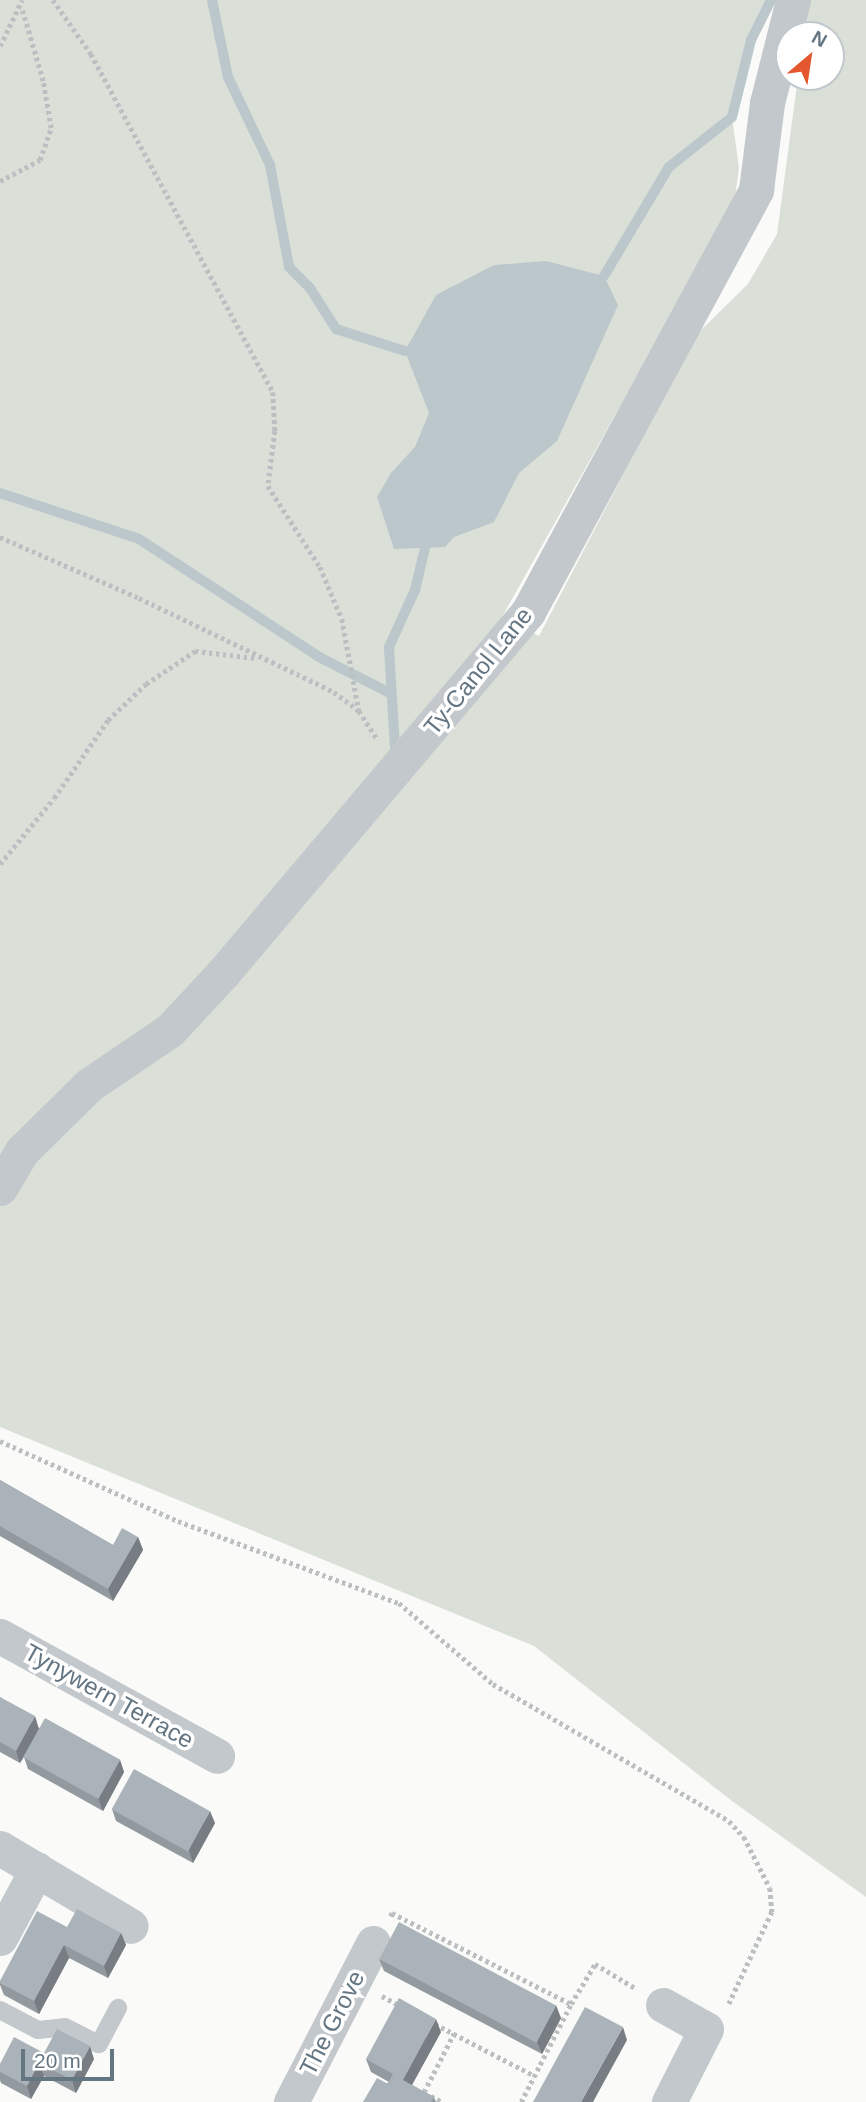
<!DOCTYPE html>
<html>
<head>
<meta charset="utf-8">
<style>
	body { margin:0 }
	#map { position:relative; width:866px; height:2102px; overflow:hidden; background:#fafaf8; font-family:Helvetica,sans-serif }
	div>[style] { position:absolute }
	.green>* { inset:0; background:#dadfd7 }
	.water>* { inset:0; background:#bbc7cb }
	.stream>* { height:10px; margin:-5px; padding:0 5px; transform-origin:5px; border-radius:5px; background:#bbc7cb }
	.path>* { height:4.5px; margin-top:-2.25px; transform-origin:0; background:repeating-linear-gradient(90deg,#bbbfc2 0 3.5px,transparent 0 7px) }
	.lane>* { height:18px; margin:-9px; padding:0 9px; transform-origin:9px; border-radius:9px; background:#c3c8cc }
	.street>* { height:35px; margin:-17.5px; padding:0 17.5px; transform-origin:17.5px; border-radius:17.5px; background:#c3c8cc }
	.wall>* { inset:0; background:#929a9f }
	.shaded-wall>* { inset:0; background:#777d82 }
	.building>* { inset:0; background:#aab3b9; transform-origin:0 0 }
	span { translate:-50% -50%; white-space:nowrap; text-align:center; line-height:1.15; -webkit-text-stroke:7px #fff; paint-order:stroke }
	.street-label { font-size:24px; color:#657683 }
	.north { position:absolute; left:775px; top:21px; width:70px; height:70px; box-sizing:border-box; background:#fff; border:2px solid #c1c8cd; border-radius:50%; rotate:29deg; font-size:19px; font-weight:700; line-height:28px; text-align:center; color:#657683 }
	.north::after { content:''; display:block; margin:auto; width:24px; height:32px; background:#e4572e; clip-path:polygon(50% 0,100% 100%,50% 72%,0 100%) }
	.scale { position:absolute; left:21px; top:2049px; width:93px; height:32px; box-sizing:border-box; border:4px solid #657683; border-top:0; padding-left:9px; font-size:21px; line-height:24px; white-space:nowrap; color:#657683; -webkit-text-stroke:5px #fff; paint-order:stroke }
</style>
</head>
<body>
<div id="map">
	<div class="green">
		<i style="clip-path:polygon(0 0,771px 0,751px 40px,732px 117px,739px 168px,734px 203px,502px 617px,539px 636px,696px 335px,748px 284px,777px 234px,798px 77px,831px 77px,831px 35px,803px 35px,811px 0,866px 0,866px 1897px,732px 1801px,534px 1646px,0 1427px)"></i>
	</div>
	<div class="water">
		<i style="clip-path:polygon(546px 261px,604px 276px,618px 305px,557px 441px,519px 473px,494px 522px,454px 537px,445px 547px,394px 549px,377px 497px,391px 473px,415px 447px,429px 413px,405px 351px,436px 295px,494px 265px)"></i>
	</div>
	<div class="stream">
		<i style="left:212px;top:0;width:79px;rotate:78.3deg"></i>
		<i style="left:228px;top:77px;width:98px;rotate:64.5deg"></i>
		<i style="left:270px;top:165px;width:104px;rotate:79.4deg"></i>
		<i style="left:289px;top:267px;width:30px;rotate:45deg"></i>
		<i style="left:310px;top:288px;width:49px;rotate:57.6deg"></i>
		<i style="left:336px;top:329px;width:72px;rotate:17.7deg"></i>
		<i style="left:604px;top:276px;width:127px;rotate:-59.2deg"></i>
		<i style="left:669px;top:167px;width:80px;rotate:-38.4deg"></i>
		<i style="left:732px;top:117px;width:79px;rotate:-76.1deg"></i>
		<i style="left:751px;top:40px;width:45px;rotate:-63.4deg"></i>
		<i style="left:0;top:493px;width:146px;rotate:18.3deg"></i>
		<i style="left:139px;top:539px;width:215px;rotate:33.2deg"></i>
		<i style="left:319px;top:657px;width:80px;rotate:26.9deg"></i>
		<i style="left:395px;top:749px;width:102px;rotate:-93.4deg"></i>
		<i style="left:389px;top:647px;width:63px;rotate:-65.5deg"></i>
		<i style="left:415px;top:590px;width:43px;rotate:-76.6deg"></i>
	</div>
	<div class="path">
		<i style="left:53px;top:0;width:66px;rotate:54.9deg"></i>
		<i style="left:91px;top:54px;width:384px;rotate:61.7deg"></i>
		<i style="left:273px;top:392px;width:39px;rotate:87deg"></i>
		<i style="left:275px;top:431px;width:55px;rotate:97.3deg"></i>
		<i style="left:268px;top:486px;width:96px;rotate:57.3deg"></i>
		<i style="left:320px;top:567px;width:56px;rotate:67.1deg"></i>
		<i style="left:342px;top:619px;width:94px;rotate:79.5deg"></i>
		<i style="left:0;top:46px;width:51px;rotate:-64.4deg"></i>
		<i style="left:0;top:181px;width:45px;rotate:-27.7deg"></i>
		<i style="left:40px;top:160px;width:34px;rotate:-71deg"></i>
		<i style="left:51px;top:128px;width:48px;rotate:-99.7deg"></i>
		<i style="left:43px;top:81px;width:75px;rotate:-106.3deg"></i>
		<i style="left:0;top:537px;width:152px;rotate:23.7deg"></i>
		<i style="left:139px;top:598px;width:216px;rotate:25.7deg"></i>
		<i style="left:334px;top:692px;width:31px;rotate:37deg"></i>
		<i style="left:359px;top:711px;width:33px;rotate:57deg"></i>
		<i style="left:0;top:864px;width:85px;rotate:-50.7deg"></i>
		<i style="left:54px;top:798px;width:95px;rotate:-55.3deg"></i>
		<i style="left:108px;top:720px;width:52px;rotate:-43.5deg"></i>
		<i style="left:146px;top:684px;width:59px;rotate:-34deg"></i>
		<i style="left:195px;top:651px;width:61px;rotate:6.5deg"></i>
		<i style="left:0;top:1441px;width:195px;rotate:24.2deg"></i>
		<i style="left:178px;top:1521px;width:236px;rotate:20.4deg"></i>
		<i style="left:399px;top:1603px;width:124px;rotate:40.8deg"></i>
		<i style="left:493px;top:1684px;width:273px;rotate:30.1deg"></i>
		<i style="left:729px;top:1821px;width:22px;rotate:47deg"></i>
		<i style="left:744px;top:1837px;width:57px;rotate:63deg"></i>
		<i style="left:770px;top:1888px;width:24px;rotate:85deg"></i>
		<i style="left:772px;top:1912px;width:104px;rotate:115.1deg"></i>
		<i style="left:390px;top:1916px;width:4px;rotate:-56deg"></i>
		<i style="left:392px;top:1913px;width:201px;rotate:26.9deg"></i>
		<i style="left:571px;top:2004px;width:47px;rotate:-59deg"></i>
		<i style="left:595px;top:1964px;width:49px;rotate:30.8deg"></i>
		<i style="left:382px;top:1996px;width:19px;rotate:28deg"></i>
		<i style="left:435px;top:2024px;width:113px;rotate:27.5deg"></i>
		<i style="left:424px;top:2092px;width:66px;rotate:-63deg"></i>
		<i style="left:431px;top:2096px;width:13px;rotate:27deg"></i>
		<i style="left:521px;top:2102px;width:110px;rotate:-63deg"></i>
	</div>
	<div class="lane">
		<i style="left:0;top:2010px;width:43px;rotate:27.8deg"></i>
		<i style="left:38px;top:2030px;width:27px;rotate:-6deg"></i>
		<i style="left:65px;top:2027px;width:38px;rotate:27deg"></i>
		<i style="left:99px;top:2044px;width:41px;rotate:-62.2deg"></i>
	</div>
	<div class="street">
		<i style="left:0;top:1188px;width:43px;rotate:-59.3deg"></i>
		<i style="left:22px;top:1151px;width:94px;rotate:-44.6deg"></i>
		<i style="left:89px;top:1085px;width:98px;rotate:-34.2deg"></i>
		<i style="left:170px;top:1030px;width:78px;rotate:-47.1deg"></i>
		<i style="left:223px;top:973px;width:473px;rotate:-49.8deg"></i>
		<i style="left:528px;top:612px;width:480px;rotate:-61.6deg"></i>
		<i style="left:756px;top:190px;width:88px;rotate:-82.8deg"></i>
		<i style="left:767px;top:103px;width:106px;rotate:-75.8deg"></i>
		<i style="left:0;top:1636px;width:248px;rotate:28.9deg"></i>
		<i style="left:0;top:1848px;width:152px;rotate:30.8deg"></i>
		<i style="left:0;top:1938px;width:78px;rotate:-61.8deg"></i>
		<i style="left:663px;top:2005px;width:49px;rotate:29.2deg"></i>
		<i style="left:706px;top:2029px;width:82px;rotate:116.9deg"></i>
		<i style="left:291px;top:2102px;width:179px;rotate:-62.7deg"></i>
	</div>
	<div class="wall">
		<i style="clip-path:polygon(0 1480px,113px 1545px,138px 1537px,143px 1550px,113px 1601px,0 1536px)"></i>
		<i style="clip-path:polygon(0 1697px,39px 1728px,120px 1760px,124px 1772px,103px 1811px,28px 1769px,24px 1757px,20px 1763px,0 1752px)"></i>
		<i style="clip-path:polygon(112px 1809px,215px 1823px,193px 1863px,116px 1821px)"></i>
		<i style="clip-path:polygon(67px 1927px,121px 1933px,126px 1945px,108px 1978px,69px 1958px,39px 2014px,4px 1995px,0 1985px,0 1981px)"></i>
		<i style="clip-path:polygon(379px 1959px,561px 2018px,542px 2054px,384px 1971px)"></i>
		<i style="clip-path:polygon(441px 2032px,412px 2085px,434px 2097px,436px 2102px,363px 2102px,389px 2082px,371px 2072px,366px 2059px)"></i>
		<i style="clip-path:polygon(44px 2053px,94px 2059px,76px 2093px,44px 2076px,31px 2099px,1px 2083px,0 2080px,0 2064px)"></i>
	</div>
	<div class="shaded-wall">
		<i style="clip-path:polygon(138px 1537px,143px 1550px,113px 1601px,108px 1589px)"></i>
		<i style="clip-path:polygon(35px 1716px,39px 1729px,20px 1763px,16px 1751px)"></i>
		<i style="clip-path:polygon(120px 1760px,124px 1772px,103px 1811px,98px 1798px)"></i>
		<i style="clip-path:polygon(210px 1811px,215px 1823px,193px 1863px,189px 1850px)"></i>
		<i style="clip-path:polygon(121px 1933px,126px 1945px,108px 1978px,104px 1966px)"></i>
		<i style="clip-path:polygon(64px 1945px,69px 1958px,39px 2014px,34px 2001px)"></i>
		<i style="clip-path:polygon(556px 2005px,561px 2018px,542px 2054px,537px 2042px)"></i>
		<i style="clip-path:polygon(436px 2019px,441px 2032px,408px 2092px,403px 2080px)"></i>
		<i style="clip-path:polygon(623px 2027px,627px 2040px,593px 2102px,581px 2102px)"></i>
		<i style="clip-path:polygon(90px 2046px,94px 2059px,76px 2093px,72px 2080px)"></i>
		<i style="clip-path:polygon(39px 2063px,44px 2076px,31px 2099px,27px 2086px)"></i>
	</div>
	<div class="building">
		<i style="clip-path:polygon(0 1480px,113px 1545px,122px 1528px,138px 1537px,108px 1589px,0 1526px)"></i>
		<i style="clip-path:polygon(0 1697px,35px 1716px,16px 1751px,0 1742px)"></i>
		<i style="left:45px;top:1718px;width:86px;height:45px;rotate:29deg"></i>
		<i style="left:134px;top:1769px;width:87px;height:46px;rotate:29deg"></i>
		<i style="clip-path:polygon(77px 1909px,121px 1933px,104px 1966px,64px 1945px,34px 2001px,0 1983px,0 1981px,37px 1911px,67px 1927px)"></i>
		<i style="left:399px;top:1922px;width:178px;height:42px;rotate:28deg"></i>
		<i style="clip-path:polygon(399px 1998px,436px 2019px,403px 2080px,434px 2097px,431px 2102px,363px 2102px,377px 2078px,388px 2084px,393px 2074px,366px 2059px)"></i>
		<i style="clip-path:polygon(585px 2007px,623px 2027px,581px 2102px,533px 2102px)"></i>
		<i style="clip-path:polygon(57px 2029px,90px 2046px,72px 2080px,39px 2063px,27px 2086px,0 2072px,0 2064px,14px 2037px,44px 2053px)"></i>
	</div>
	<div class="street-label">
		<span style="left:478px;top:671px;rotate:-51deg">Ty-Canol Lane</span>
		<span style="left:109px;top:1696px;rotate:29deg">Tynywern Terrace</span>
		<span style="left:332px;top:2023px;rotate:-63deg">The Grove</span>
	</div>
	<div class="north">N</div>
	<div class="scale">20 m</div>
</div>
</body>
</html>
